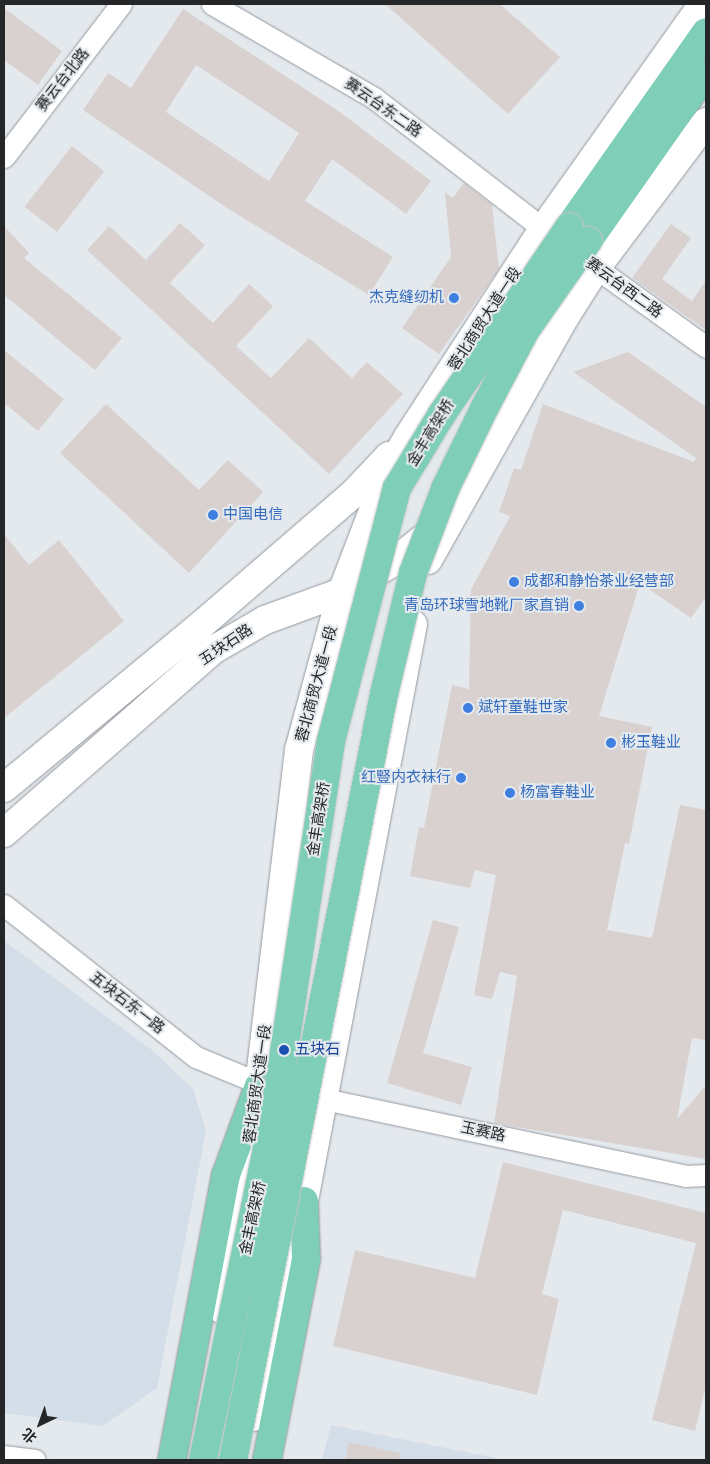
<!DOCTYPE html>
<html>
<head>
<meta charset="utf-8">
<style>
	body { margin:0 }
	#map { position:relative; width:710px; height:1464px; overflow:hidden; background:#e4e9ee; font-family:"Source Sans 3","Noto Sans SC",sans-serif }
	div>[style] { position:absolute }
	.built>* { inset:0; background:#d4dee9 }
	.building>* { inset:0; background:#d9d1d0; transform-origin:0 0 }
	.roads { filter:drop-shadow(0 0 1px #94999e) drop-shadow(0 0 1px #94999e) }
	.minor>* { height:21px; margin:-10.5px; padding:0 10.5px; transform-origin:10.5px; border-radius:10.5px; background:#fff }
	.secondary>* { height:28px; margin:-14px; padding:0 14px; transform-origin:14px; border-radius:14px; background:#fff }
	.trunk>* { height:28px; margin:-14px; padding:0 14px; transform-origin:14px; border-radius:14px; background:#7fceb7 }
	.bridges { filter:drop-shadow(0 0 1px #c6c7c7) drop-shadow(0 0 1px #c6c7c7) }
	.trunk-bridge>* { height:28px; margin:-14px; padding:0 14px; transform-origin:14px; border-radius:14px; background:#7fceb7 }
	.dots>* { width:14px; height:14px; translate:-50% -50%; box-sizing:border-box; border:2px solid #e4e9ee; border-radius:50% }
	span { translate:-50% -50%; white-space:nowrap; text-align:center; line-height:1.15; -webkit-text-stroke:4px #e4e9ee; paint-order:stroke }
	.street-label { font-size:15px; color:#242628 }
	.shop-label { font-size:15px; color:#366cbe }
	.right { translate:-100% -50%; text-align:right }
	.left { translate:0 -50%; text-align:left }
	.transit-label { font-size:15px; color:#164399 }
	.frame { position:absolute; inset:0; border:5px solid #242628; pointer-events:none }
	.north { position:absolute; left:15px; top:1399px; width:50px; height:50px; -webkit-text-stroke:4px #e4e9ee; paint-order:stroke; rotate:222deg; font-size:14px; font-weight:700; line-height:20px; text-align:center; color:#242628 }
	.north::after { content:''; display:block; margin:auto; width:18px; height:22px; background:#242628; clip-path:polygon(50% 0,100% 100%,50% 72%,0 100%) }
</style>
</head>
<body>
<div id="map">
	<div class="built">
		<i style="clip-path:polygon(4px 941px,152px 1050px,193px 1089px,206px 1131px,157px 1388px,103px 1426px,4px 1413px)"></i>
		<i style="clip-path:polygon(331px 1425px,506px 1460px,322px 1460px)"></i>
	</div>
	<div class="building">
		<i style="clip-path:polygon(385px 4px,500px 4px,560px 57px,508px 114px)"></i>
		<i style="clip-path:polygon(4px 8px,62px 51px,38px 85px,4px 60px)"></i>
		<i style="clip-path:polygon(evenodd,183px 9px,340px 112px,431px 181px,406px 214px,332px 159px,305px 201px,393px 257px,369px 295px,227px 208px,83px 110px,108px 73px,131px 88px,183px 9px,196px 65px,299px 133px,269px 181px,166px 112px,196px 65px)"></i>
		<i style="left:72px;top:146px;width:41px;height:77px;rotate:38deg"></i>
		<i style="clip-path:polygon(464px 183px,492px 205px,499px 269px,439px 354px,402px 328px,451px 257px,445px 192px,453px 198px)"></i>
		<i style="clip-path:polygon(180px 223px,205px 245px,170px 283px,213px 323px,249px 284px,273px 306px,236px 346px,271px 378px,309px 338px,352px 378px,367px 362px,403px 394px,329px 474px,87px 250px,109px 226px,146px 260px)"></i>
		<i style="clip-path:polygon(671px 224px,691px 238px,662px 279px,692px 301px,706px 280px,706px 330px,632px 278px)"></i>
		<i style="clip-path:polygon(4px 226px,29px 253px,24px 258px,122px 338px,95px 370px,4px 295px)"></i>
		<i style="clip-path:polygon(4px 350px,64px 399px,38px 431px,4px 403px)"></i>
		<i style="clip-path:polygon(628px 352px,706px 407px,706px 597px,691px 618px,640px 583px,599px 716px,652px 727px,629px 844px,625px 843px,607px 930px,652px 938px,680px 805px,706px 810px,706px 1040px,692px 1038px,677px 1119px,706px 1085px,706px 1159px,494px 1123px,517px 976px,500px 972px,492px 999px,474px 995px,496px 875px,475px 870px,470px 888px,410px 876px,419px 827px,424px 828px,452px 685px,469px 689px,471px 590px,510px 516px,499px 512px,514px 468px,521px 470px,543px 404px,694px 462px,696px 458px,573px 372px)"></i>
		<i style="clip-path:polygon(106px 404px,199px 490px,228px 460px,263px 492px,189px 573px,60px 453px)"></i>
		<i style="clip-path:polygon(4px 534px,29px 565px,59px 540px,124px 621px,4px 718px)"></i>
		<i style="clip-path:polygon(433px 920px,459px 927px,423px 1053px,472px 1067px,461px 1105px,387px 1083px)"></i>
		<i style="clip-path:polygon(503px 1162px,706px 1213px,706px 1385px,695px 1431px,652px 1420px,696px 1243px,563px 1210px,542px 1294px,559px 1299px,537px 1395px,333px 1346px,355px 1250px,475px 1278px)"></i>
		<i style="clip-path:polygon(349px 1442px,400px 1453px,399px 1460px,345px 1460px)"></i>
	</div>
	<div class="roads">
		<div class="minor">
			<i style="left:212px;top:4px;width:187px;rotate:30.1deg"></i>
			<i style="left:374px;top:98px;width:227px;rotate:37.7deg"></i>
			<i style="left:4px;top:157px;width:193px;rotate:-52.6deg"></i>
			<i style="left:585px;top:260px;width:149px;rotate:35.7deg"></i>
			<i style="left:4px;top:905px;width:245px;rotate:38.4deg"></i>
			<i style="left:196px;top:1057px;width:83px;rotate:22.6deg"></i>
			<i style="left:310px;top:1096px;width:383px;rotate:12deg"></i>
			<i style="left:685px;top:1176px;width:21px;rotate:-3deg"></i>
			<i style="left:4px;top:1456px;width:31px;rotate:7deg"></i>
		</div>
		<div class="secondary">
			<i style="left:428px;top:560px;width:275px;rotate:-60.6deg"></i>
			<i style="left:563px;top:320px;width:62px;rotate:-57.6deg"></i>
			<i style="left:596px;top:268px;width:183px;rotate:-53deg"></i>
			<i style="left:4px;top:788px;width:254px;rotate:-39.6deg"></i>
			<i style="left:200px;top:626px;width:203px;rotate:-40.8deg"></i>
			<i style="left:354px;top:493px;width:51px;rotate:-46.6deg"></i>
			<i style="left:4px;top:833px;width:278px;rotate:-41.2deg"></i>
			<i style="left:213px;top:650px;width:60px;rotate:-30deg"></i>
			<i style="left:265px;top:620px;width:82px;rotate:-20deg"></i>
			<i style="left:342px;top:592px;width:60px;rotate:-30deg"></i>
			<i style="left:394px;top:562px;width:54px;rotate:-39deg"></i>
			<i style="left:221px;top:1309px;width:226px;rotate:-80.3deg"></i>
			<i style="left:259px;top:1086px;width:338px;rotate:-83.2deg"></i>
			<i style="left:299px;top:750px;width:164px;rotate:-74.8deg"></i>
			<i style="left:342px;top:592px;width:132px;rotate:-69.1deg"></i>
			<i style="left:389px;top:469px;width:37px;rotate:-59deg"></i>
			<i style="left:408px;top:437px;width:248px;rotate:-57deg"></i>
			<i style="left:543px;top:229px;width:276px;rotate:-54.6deg"></i>
			<i style="left:254px;top:1417px;width:222px;rotate:-77deg"></i>
			<i style="left:304px;top:1201px;width:587px;rotate:-79.3deg"></i>
		</div>
		<div class="trunk">
			<i style="left:569px;top:227px;width:238px;rotate:-54.9deg"></i>
			<i style="left:588px;top:241px;width:205px;rotate:-54.9deg"></i>
			<i style="left:172px;top:1460px;width:290px;rotate:-79.3deg"></i>
			<i style="left:226px;top:1175px;width:95px;rotate:-69.7deg"></i>
			<i style="left:267px;top:1460px;width:205px;rotate:-79deg"></i>
			<i style="left:306px;top:1259px;width:58px;rotate:-92deg"></i>
		</div>
	</div>
	<div class="bridges">
		<div class="trunk-bridge">
			<i style="left:203px;top:1460px;width:369px;rotate:-78.4deg"></i>
			<i style="left:277px;top:1098px;width:361px;rotate:-81.4deg"></i>
			<i style="left:331px;top:741px;width:261px;rotate:-75.4deg"></i>
			<i style="left:397px;top:488px;width:87px;rotate:-58.7deg"></i>
			<i style="left:442px;top:414px;width:226px;rotate:-55.8deg"></i>
			<i style="left:233px;top:1460px;width:781px;rotate:-78.85deg"></i>
			<i style="left:384px;top:694px;width:124px;rotate:-76.5deg"></i>
			<i style="left:413px;top:573px;width:90px;rotate:-69.1deg"></i>
			<i style="left:445px;top:489px;width:91px;rotate:-64deg"></i>
			<i style="left:485px;top:407px;width:86px;rotate:-62.2deg"></i>
			<i style="left:525px;top:331px;width:110px;rotate:-55deg"></i>
		</div>
	</div>
	<div class="dots">
		<i style="left:454px;top:298px;background:#3f7fe0"></i>
		<i style="left:213px;top:515px;background:#3f7fe0"></i>
		<i style="left:514px;top:582px;background:#3f7fe0"></i>
		<i style="left:579px;top:606px;background:#3f7fe0"></i>
		<i style="left:468px;top:708px;background:#3f7fe0"></i>
		<i style="left:611px;top:743px;background:#3f7fe0"></i>
		<i style="left:461px;top:778px;background:#3f7fe0"></i>
		<i style="left:510px;top:793px;background:#3f7fe0"></i>
		<i style="left:284px;top:1050px;background:#1a4fb4"></i>
	</div>
	<div class="street-label">
		<span style="left:63px;top:80px;rotate:-52deg">赛云台北路</span>
		<span style="left:383px;top:108px;rotate:35deg">赛云台东二路</span>
		<span style="left:624px;top:288px;rotate:36deg">赛云台西二路</span>
		<span style="left:485px;top:319px;rotate:-57deg">蓉北商贸大道一段</span>
		<span style="left:431px;top:433px;rotate:-58deg">金丰高架桥</span>
		<span style="left:226px;top:645px;rotate:-34deg">五块石路</span>
		<span style="left:317px;top:684px;rotate:-75deg">蓉北商贸大道一段</span>
		<span style="left:319px;top:819px;rotate:-81deg">金丰高架桥</span>
		<span style="left:127px;top:1003px;rotate:38deg">五块石东一路</span>
		<span style="left:258px;top:1084px;rotate:-82deg">蓉北商贸大道一段</span>
		<span style="left:483px;top:1132px;rotate:12deg">玉赛路</span>
		<span style="left:253px;top:1218px;rotate:-78deg">金丰高架桥</span>
	</div>
	<div class="shop-label">
		<span class="right" style="left:444px;top:298px">杰克缝纫机</span>
		<span class="left" style="left:223px;top:515px">中国电信</span>
		<span class="left" style="left:524px;top:582px">成都和静怡茶业经营部</span>
		<span class="right" style="left:569px;top:606px">青岛环球雪地靴厂家直销</span>
		<span class="left" style="left:478px;top:708px">斌轩童鞋世家</span>
		<span class="left" style="left:621px;top:743px">彬玉鞋业</span>
		<span class="right" style="left:451px;top:778px">红豎内衣袜行</span>
		<span class="left" style="left:520px;top:793px">杨富春鞋业</span>
	</div>
	<div class="transit-label">
		<span class="left" style="left:295px;top:1050px">五块石</span>
	</div>
	<div class="frame"></div>
	<div class="north">北</div>
</div>
</body>
</html>
